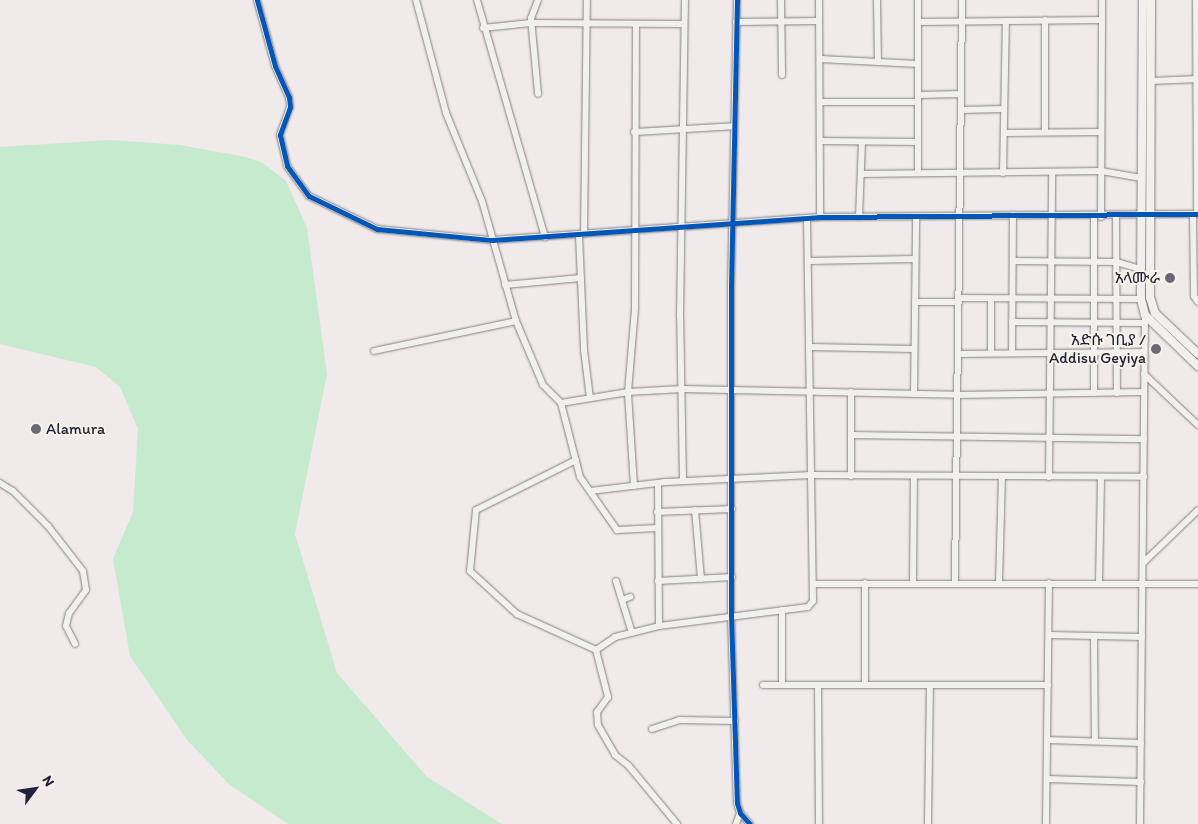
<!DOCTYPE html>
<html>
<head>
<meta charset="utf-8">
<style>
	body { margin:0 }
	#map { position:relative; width:1198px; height:824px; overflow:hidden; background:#f0eaea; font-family:Itim,"Noto Sans Ethiopic",sans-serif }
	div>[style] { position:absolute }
	.green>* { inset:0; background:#c6eacd }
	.roads { filter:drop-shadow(0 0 1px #838085) drop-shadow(0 0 1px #838085) }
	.minor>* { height:6px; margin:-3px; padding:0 3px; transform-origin:3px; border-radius:3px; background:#f2f0ed }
	.major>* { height:8px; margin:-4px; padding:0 4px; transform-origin:4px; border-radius:4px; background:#f2f0ed }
	.cycleway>* { height:5px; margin:-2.5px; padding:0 2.5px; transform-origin:2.5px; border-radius:2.5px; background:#0057b8 }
	.dots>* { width:14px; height:14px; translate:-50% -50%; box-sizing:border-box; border:2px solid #f7f3e8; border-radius:50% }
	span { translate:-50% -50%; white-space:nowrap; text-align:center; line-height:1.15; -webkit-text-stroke:4px #f7f3e8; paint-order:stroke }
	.poi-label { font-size:16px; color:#22223b }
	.right { translate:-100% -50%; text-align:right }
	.left { translate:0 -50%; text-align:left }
	.north { position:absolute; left:10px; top:764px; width:50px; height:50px; -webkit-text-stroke:4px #f7f3e8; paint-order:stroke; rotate:59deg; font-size:14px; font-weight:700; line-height:20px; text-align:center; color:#22223b }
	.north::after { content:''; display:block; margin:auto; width:18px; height:22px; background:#22223b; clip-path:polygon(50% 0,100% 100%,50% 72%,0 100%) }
</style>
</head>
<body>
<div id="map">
	<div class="green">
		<i style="clip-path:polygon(111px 140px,180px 145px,246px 157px,263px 163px,286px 181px,307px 228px,327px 374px,295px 534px,337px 673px,427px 777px,502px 824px,288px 824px,230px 785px,187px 740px,130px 656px,113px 559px,133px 512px,138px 429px,120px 387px,96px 367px,0 344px,0 147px)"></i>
	</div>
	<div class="roads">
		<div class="minor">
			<i style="left:257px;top:0;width:68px;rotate:74.7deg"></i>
			<i style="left:275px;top:66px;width:34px;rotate:66deg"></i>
			<i style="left:289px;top:97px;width:10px;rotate:84deg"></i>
			<i style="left:290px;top:107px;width:30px;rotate:110deg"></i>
			<i style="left:280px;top:135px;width:32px;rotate:77deg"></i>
			<i style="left:287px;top:166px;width:37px;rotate:54deg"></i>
			<i style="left:309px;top:196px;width:76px;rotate:25.9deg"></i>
			<i style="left:377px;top:229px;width:116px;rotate:5.5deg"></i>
			<i style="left:492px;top:240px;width:329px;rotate:-4deg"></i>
			<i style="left:820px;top:217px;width:378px;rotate:-0.5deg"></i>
			<i style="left:416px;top:0;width:117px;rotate:75.1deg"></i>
			<i style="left:446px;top:113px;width:95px;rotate:67.8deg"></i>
			<i style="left:482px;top:201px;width:125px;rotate:74.2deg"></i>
			<i style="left:516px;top:321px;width:69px;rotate:67.1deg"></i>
			<i style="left:543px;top:385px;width:25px;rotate:45deg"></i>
			<i style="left:561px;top:403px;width:76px;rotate:75.6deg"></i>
			<i style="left:580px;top:477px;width:65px;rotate:55.1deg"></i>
			<i style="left:617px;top:530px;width:40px;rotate:-2.9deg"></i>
			<i style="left:477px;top:0;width:247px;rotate:74deg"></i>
			<i style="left:538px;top:0;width:19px;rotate:111deg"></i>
			<i style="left:531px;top:18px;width:76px;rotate:84.7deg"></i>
			<i style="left:737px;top:0;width:286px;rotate:91.2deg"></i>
			<i style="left:731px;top:286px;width:329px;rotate:90deg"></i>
			<i style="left:731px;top:615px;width:188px;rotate:88.2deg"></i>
			<i style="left:737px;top:803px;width:10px;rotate:73deg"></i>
			<i style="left:740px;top:813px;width:15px;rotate:48deg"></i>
			<i style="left:781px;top:0;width:75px;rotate:89.2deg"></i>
			<i style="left:819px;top:0;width:217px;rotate:89.7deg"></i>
			<i style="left:877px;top:0;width:61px;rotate:89.1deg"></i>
			<i style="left:1196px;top:0;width:214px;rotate:89.7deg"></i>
			<i style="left:736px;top:22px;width:83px;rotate:-0.7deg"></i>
			<i style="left:918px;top:22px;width:184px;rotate:-0.6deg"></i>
			<i style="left:483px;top:28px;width:48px;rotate:-5.9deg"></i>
			<i style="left:531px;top:23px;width:153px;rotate:0.4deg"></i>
			<i style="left:820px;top:59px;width:98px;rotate:2.9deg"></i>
			<i style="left:1151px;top:81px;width:47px;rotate:-2.4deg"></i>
			<i style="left:918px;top:95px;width:43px;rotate:-1.3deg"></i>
			<i style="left:820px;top:102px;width:96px"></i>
			<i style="left:961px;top:110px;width:43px;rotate:-1.3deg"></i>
			<i style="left:634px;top:132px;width:100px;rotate:-3.4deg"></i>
			<i style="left:1045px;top:132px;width:112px;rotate:-90deg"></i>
			<i style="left:1004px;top:133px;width:97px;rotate:-0.6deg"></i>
			<i style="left:820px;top:141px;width:97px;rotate:0.6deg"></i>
			<i style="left:918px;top:171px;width:171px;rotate:-90deg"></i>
			<i style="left:1003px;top:173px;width:152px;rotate:-88.9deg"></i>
			<i style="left:861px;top:174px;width:240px;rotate:-0.7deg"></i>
			<i style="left:1101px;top:171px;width:41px;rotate:9.9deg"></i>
			<i style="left:1193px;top:214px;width:82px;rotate:89.3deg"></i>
			<i style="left:1194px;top:296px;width:7px;rotate:56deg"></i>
			<i style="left:1094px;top:216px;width:177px;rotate:90deg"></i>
			<i style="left:859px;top:217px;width:75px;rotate:-87.7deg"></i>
			<i style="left:1101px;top:217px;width:217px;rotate:-89.7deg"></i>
			<i style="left:1116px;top:217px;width:176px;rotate:89.7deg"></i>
			<i style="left:584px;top:234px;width:234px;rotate:-89.3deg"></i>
			<i style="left:579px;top:235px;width:115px;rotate:87.5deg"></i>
			<i style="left:584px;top:350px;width:48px;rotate:82.9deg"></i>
			<i style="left:808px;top:261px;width:107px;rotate:-1.1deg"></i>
			<i style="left:1013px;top:261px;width:103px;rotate:0.6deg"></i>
			<i style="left:1116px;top:262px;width:26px;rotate:16deg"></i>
			<i style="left:505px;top:285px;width:76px;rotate:-5.3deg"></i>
			<i style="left:959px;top:298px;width:182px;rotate:0.3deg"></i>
			<i style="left:915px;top:302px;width:44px"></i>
			<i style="left:1012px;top:322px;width:132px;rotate:0.4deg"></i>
			<i style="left:810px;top:347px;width:104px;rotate:1.1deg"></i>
			<i style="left:374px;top:351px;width:145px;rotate:-11.9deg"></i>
			<i style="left:991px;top:353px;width:54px;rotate:-90deg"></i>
			<i style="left:1012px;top:353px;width:138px;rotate:-89.6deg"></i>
			<i style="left:958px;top:354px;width:186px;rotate:-0.6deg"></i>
			<i style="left:1144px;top:374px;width:74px;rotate:43.4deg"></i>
			<i style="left:914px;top:394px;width:176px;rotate:-89.3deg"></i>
			<i style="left:561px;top:403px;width:68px;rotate:-9.3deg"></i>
			<i style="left:628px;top:392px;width:54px;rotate:-3.2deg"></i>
			<i style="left:682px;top:389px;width:275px;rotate:1.2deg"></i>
			<i style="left:957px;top:395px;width:187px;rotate:-0.9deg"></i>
			<i style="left:851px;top:435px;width:293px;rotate:0.8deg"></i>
			<i style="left:576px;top:460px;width:112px;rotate:153.4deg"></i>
			<i style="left:476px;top:510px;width:61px;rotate:95.6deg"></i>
			<i style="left:470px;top:571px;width:64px;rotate:42.5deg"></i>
			<i style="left:517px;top:614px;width:87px;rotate:24.5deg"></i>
			<i style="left:596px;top:650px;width:49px;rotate:75.7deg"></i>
			<i style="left:608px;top:697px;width:19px;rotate:126deg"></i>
			<i style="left:597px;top:712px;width:13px;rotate:86deg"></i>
			<i style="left:598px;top:725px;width:34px;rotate:60deg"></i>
			<i style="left:615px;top:755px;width:16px;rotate:38deg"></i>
			<i style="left:628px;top:765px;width:77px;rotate:50.3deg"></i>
			<i style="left:851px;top:476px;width:84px;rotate:-90deg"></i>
			<i style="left:1049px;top:477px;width:303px;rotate:-89.4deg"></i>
			<i style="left:683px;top:481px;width:165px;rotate:-91deg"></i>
			<i style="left:680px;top:316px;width:316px;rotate:-89.1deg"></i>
			<i style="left:0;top:483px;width:15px;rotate:32deg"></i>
			<i style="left:13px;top:491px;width:49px;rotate:45deg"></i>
			<i style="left:48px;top:526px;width:57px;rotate:52.1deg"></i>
			<i style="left:83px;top:571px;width:19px;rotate:81deg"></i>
			<i style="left:86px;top:590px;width:29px;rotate:126deg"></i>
			<i style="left:69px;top:613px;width:13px;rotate:103deg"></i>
			<i style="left:66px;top:626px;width:20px;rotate:63deg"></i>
			<i style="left:658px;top:483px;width:143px;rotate:89.6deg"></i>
			<i style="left:634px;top:486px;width:94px;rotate:-93.7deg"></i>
			<i style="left:628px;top:392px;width:84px;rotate:-85.2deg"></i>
			<i style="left:635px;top:308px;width:284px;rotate:-89.8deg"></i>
			<i style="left:590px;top:491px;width:76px;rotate:-6.8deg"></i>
			<i style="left:665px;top:482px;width:147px;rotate:-2.7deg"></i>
			<i style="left:812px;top:475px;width:332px;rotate:0.3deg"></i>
			<i style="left:695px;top:510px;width:69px;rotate:85deg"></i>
			<i style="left:657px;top:512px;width:75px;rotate:-2.3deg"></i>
			<i style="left:1143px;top:563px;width:76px;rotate:-43.9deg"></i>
			<i style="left:616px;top:581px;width:54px;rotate:72.9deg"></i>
			<i style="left:658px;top:581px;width:74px;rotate:-3.1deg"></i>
			<i style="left:913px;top:583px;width:107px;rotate:-89.5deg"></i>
			<i style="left:955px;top:583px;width:583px;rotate:-89.31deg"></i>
			<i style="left:999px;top:583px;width:106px;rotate:-88.4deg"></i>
			<i style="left:1099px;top:583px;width:106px;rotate:-88.9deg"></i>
			<i style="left:814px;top:584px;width:384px"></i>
			<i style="left:622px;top:600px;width:9px;rotate:-21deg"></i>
			<i style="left:782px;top:610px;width:75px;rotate:90deg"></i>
			<i style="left:782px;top:685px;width:266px"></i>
			<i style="left:1049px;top:635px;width:93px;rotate:1.2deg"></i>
			<i style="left:1094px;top:636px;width:105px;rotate:89.5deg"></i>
			<i style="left:596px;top:650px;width:23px;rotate:-34deg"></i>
			<i style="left:615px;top:637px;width:45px;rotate:-14deg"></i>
			<i style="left:659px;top:626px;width:150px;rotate:-7.3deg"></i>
			<i style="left:808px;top:607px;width:8px;rotate:-50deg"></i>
			<i style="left:813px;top:601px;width:381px;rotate:-90.9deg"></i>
			<i style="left:763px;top:685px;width:19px"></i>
			<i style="left:818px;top:685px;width:139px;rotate:89.6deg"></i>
			<i style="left:865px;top:685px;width:102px;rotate:-90deg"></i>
			<i style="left:652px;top:729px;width:28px;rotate:-18deg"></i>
			<i style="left:679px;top:720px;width:56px;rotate:1deg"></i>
			<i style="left:1047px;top:740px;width:94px;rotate:1.8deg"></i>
			<i style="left:1047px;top:779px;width:94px;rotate:1.8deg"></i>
			<i style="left:736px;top:824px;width:12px;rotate:-70deg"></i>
			<i style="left:928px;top:824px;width:139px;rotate:-89.2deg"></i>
			<i style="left:1046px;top:824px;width:241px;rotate:-89.3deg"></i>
			<i style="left:1140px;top:824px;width:509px;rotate:-89.44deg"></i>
		</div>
		<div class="major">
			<i style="left:1143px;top:0;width:299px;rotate:90.4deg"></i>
			<i style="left:1141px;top:299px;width:16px;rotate:76deg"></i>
			<i style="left:1145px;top:315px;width:74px;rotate:43.9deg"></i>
			<i style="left:1151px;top:0;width:297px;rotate:90.2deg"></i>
			<i style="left:1150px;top:297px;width:17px;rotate:73deg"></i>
			<i style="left:1155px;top:313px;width:59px;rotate:43.6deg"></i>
		</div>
	</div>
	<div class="cycleway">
		<i style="left:257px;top:0;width:68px;rotate:74.7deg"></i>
		<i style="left:275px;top:66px;width:34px;rotate:66deg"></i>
		<i style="left:289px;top:97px;width:10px;rotate:84deg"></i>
		<i style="left:290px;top:107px;width:30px;rotate:110deg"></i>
		<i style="left:280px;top:135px;width:32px;rotate:77deg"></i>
		<i style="left:287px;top:166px;width:37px;rotate:54deg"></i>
		<i style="left:309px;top:196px;width:76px;rotate:25.9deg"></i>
		<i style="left:377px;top:229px;width:116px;rotate:5.5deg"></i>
		<i style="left:492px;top:240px;width:329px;rotate:-4deg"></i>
		<i style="left:820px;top:217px;width:378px;rotate:-0.5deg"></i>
		<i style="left:737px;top:0;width:286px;rotate:91.2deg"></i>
		<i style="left:731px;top:286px;width:329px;rotate:90deg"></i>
		<i style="left:731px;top:615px;width:188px;rotate:88.2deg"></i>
		<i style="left:737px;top:803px;width:10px;rotate:73deg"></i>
		<i style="left:740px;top:813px;width:15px;rotate:48deg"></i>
	</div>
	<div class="dots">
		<i style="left:1170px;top:278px;background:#6a6878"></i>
		<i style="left:1156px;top:349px;background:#6a6878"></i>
		<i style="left:36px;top:429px;background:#6a6878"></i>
	</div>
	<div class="poi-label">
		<span class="right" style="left:1160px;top:278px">አላሙራ</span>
		<span class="right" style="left:1146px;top:349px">አድሱ ገቢያ /<br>Addisu Geyiya</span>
		<span class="left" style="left:46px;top:429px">Alamura</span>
	</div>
	<div class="north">N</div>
</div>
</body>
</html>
